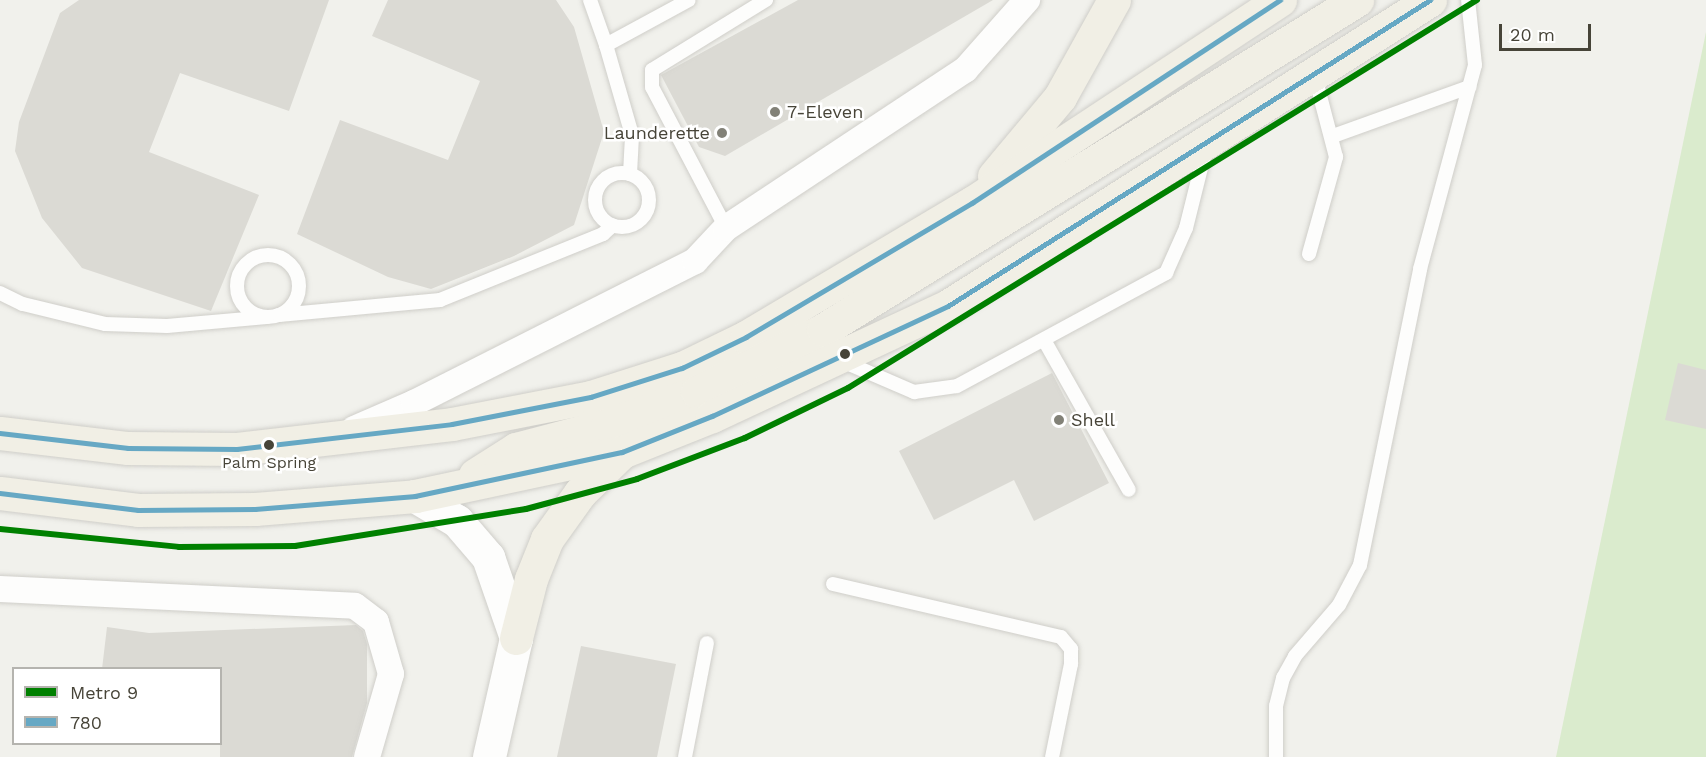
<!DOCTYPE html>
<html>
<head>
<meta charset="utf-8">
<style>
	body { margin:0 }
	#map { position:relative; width:1706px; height:757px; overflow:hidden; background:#f1f1ec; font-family:"Work Sans",sans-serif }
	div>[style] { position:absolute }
	.green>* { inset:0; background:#daebcd }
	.building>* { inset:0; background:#dbdad4 }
	.roads { filter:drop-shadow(0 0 2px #cfcec9) drop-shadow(0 0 2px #cfcec9) }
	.service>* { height:14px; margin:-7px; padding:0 7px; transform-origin:7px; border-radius:7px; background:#fdfdfc }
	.service>.ring { margin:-7px; padding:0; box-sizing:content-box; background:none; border:14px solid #fdfdfc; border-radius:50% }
	.minor>* { height:26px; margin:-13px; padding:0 13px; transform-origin:13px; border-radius:13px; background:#fdfdfc }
	.tertiary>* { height:33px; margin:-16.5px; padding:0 16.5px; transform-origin:16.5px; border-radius:16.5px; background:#fdfdfc }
	.primary>* { height:33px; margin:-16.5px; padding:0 16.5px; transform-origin:16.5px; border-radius:16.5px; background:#f1efe5 }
	.bus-1>* { height:4.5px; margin:-2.25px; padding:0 2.25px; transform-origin:2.25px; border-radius:2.25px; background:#66a8c4 }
	.metro-1>* { height:6px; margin:-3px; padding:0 3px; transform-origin:3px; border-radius:3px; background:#008000 }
	.dots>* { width:16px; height:16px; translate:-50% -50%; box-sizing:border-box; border:3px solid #fff; border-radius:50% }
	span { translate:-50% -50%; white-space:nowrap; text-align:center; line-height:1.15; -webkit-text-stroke:5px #fff; paint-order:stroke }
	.bus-label { font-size:16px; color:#474438 }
	.poi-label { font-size:18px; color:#474438 }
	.left { translate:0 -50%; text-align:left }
	.right { translate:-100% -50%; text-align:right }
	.legend { position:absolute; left:12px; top:667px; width:210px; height:78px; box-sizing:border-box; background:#fff; border:2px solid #b5b4af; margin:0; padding:8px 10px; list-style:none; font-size:18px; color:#474438 }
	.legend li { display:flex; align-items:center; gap:12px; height:30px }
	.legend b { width:30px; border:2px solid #b5b4af }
	.scale { position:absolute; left:1499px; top:24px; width:92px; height:27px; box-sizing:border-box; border:3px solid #474438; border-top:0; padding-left:8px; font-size:18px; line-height:21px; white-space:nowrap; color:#474438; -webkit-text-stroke:4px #fff; paint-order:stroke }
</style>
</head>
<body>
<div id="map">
	<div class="green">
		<i style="clip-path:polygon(1706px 32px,1706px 757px,1556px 757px)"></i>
	</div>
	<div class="building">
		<i style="clip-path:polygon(79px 0,329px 0,289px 111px,180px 73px,149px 152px,259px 195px,211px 311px,82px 268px,42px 218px,15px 151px,19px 122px,60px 13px)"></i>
		<i style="clip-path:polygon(388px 0,556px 0,574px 27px,604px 132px,574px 225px,514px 256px,431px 289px,388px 277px,297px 234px,340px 120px,448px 160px,480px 81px,372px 36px)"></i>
		<i style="clip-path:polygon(798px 0,993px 0,725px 156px,699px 147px,661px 75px)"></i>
		<i style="clip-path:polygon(1678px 363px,1706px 370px,1706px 429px,1665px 420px)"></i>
		<i style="clip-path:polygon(1052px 373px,1109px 483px,1034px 521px,1014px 480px,934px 520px,899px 451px)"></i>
		<i style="clip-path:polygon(356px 625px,363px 631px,367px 644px,367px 703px,352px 757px,220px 757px,220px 669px,102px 669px,107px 627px,149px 633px)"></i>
		<i style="clip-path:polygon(581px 646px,676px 664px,657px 757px,557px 757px)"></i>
	</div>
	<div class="roads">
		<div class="service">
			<i style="left:590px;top:0;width:48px;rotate:70.4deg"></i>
			<i style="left:1333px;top:136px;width:145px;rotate:-19.8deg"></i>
			<i class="ring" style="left:595px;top:173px;width:40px;height:40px"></i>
			<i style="left:630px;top:174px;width:39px;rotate:-87deg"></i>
			<i style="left:632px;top:135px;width:94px;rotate:-106.1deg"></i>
			<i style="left:606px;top:45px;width:94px;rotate:-28.5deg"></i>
			<i style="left:726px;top:228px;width:159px;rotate:-117.7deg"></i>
			<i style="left:652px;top:87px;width:17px;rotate:-90deg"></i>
			<i style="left:652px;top:70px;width:134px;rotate:-31.6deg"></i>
			<i style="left:1309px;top:254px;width:101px;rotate:-74.4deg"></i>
			<i style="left:1336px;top:157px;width:87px;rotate:-104.7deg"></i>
			<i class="ring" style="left:237px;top:255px;width:48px;height:48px"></i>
			<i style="left:0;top:293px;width:25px;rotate:26deg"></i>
			<i style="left:23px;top:304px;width:84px;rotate:13.7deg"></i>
			<i style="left:105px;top:324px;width:62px;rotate:1.8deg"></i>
			<i style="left:167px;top:326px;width:100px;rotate:-5.1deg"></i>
			<i style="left:279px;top:315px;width:162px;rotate:-5.3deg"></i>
			<i style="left:440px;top:300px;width:176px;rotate:-22deg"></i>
			<i style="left:603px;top:234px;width:13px;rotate:-42deg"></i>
			<i style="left:1044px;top:340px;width:172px;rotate:60.5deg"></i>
			<i style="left:840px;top:360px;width:81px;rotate:23.4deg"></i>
			<i style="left:914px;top:392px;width:43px;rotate:-7.9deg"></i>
			<i style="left:957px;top:386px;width:238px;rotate:-28.4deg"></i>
			<i style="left:1166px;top:273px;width:49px;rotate:-66deg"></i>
			<i style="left:1186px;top:228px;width:82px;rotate:-76deg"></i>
			<i style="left:833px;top:584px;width:234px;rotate:13.1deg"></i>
			<i style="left:1061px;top:637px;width:16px;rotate:50deg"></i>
			<i style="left:1071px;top:649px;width:15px;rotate:90deg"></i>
			<i style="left:1071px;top:664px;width:95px;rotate:101.5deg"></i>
			<i style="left:685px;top:757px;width:116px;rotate:-79.1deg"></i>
			<i style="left:1276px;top:757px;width:51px;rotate:-90deg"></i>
			<i style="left:1276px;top:706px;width:29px;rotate:-76deg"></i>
			<i style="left:1283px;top:678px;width:25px;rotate:-61deg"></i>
			<i style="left:1295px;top:656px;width:67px;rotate:-49.2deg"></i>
			<i style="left:1339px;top:605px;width:45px;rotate:-62.3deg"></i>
			<i style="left:1360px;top:565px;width:302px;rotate:-78.5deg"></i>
			<i style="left:1420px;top:269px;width:211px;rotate:-74.9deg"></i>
			<i style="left:1475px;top:65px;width:65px;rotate:-96.1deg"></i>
		</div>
		<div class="minor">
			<i style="left:354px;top:429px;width:65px;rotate:-23.4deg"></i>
			<i style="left:414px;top:403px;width:315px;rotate:-26.8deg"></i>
			<i style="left:695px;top:261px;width:45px;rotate:-46.8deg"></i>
			<i style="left:726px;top:228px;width:287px;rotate:-33.5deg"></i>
			<i style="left:965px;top:70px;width:94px;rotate:-48.5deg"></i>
			<i style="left:0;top:589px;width:355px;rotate:2.7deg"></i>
			<i style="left:355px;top:606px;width:26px;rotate:37deg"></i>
			<i style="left:376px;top:622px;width:54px;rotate:73.9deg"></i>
			<i style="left:391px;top:674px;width:86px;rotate:106.1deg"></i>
		</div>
		<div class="tertiary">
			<i style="left:415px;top:496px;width:49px;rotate:30.8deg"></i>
			<i style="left:457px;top:521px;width:48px;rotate:49.3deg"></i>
			<i style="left:488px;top:557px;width:86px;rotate:70.9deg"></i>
			<i style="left:516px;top:638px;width:122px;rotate:102.8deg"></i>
		</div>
		<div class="primary">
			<i style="left:994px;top:176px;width:103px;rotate:-50.1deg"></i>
			<i style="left:1060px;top:97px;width:111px;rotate:-60.9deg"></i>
			<i style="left:0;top:433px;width:129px;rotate:6.7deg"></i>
			<i style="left:128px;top:448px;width:109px;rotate:0.5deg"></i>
			<i style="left:237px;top:449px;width:216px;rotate:-6.6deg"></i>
			<i style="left:452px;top:424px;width:142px;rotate:-11deg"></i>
			<i style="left:591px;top:397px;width:96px;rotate:-17.7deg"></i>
			<i style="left:682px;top:368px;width:71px;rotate:-25.8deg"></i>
			<i style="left:746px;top:337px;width:263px;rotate:-30.7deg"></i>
			<i style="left:972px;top:203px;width:369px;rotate:-33.4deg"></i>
			<i style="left:475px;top:475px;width:49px;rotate:-32.4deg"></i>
			<i style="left:516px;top:449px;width:94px;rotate:-14.8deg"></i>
			<i style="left:607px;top:425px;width:96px;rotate:-20.1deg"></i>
			<i style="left:697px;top:392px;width:140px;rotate:-26.2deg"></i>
			<i style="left:823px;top:330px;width:628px;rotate:-31.72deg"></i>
			<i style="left:0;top:493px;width:139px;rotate:7deg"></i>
			<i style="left:138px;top:510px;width:117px;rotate:-0.5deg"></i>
			<i style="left:255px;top:509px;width:161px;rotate:-4.6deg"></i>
			<i style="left:415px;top:496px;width:212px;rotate:-12deg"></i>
			<i style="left:622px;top:452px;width:97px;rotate:-21.8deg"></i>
			<i style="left:712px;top:416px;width:260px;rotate:-25deg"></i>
			<i style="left:948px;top:306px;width:571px;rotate:-32.41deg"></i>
			<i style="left:516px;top:638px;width:61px;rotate:-75.7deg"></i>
			<i style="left:531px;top:579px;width:43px;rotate:-68.2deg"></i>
			<i style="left:547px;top:539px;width:57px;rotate:-54.3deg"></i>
			<i style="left:580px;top:493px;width:59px;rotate:-44.3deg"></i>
		</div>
	</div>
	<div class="bus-1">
		<i style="left:0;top:433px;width:129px;rotate:6.7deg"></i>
		<i style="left:128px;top:448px;width:109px;rotate:0.5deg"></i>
		<i style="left:237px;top:449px;width:216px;rotate:-6.6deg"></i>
		<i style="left:452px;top:424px;width:142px;rotate:-11deg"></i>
		<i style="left:591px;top:397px;width:96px;rotate:-17.7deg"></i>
		<i style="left:682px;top:368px;width:71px;rotate:-25.8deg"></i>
		<i style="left:746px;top:337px;width:263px;rotate:-30.7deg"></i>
		<i style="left:972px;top:203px;width:369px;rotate:-33.4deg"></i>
		<i style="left:0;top:493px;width:139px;rotate:7deg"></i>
		<i style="left:138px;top:510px;width:117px;rotate:-0.5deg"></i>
		<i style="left:255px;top:509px;width:161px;rotate:-4.6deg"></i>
		<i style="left:415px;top:496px;width:212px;rotate:-12deg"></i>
		<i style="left:622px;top:452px;width:97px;rotate:-21.8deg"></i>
		<i style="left:712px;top:416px;width:260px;rotate:-25deg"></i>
		<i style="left:948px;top:306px;width:571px;rotate:-32.41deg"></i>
	</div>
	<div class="metro-1">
		<i style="left:0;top:529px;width:180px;rotate:5.7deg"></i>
		<i style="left:179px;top:547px;width:116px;rotate:-0.5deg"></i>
		<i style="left:295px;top:546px;width:234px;rotate:-9.1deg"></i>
		<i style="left:526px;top:509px;width:115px;rotate:-15.1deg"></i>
		<i style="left:637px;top:479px;width:116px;rotate:-20.8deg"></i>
		<i style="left:745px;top:438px;width:114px;rotate:-25.9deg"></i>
		<i style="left:848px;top:388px;width:739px;rotate:-31.67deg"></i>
	</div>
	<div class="dots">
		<i style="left:775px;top:112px;background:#828177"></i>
		<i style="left:722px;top:133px;background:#828177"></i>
		<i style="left:845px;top:354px;background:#474438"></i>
		<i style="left:1059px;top:420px;background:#828177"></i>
		<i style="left:269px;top:445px;background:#474438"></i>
	</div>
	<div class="bus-label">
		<span style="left:269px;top:463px">Palm Spring</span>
	</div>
	<div class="poi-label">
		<span class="left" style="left:787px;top:112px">7-Eleven</span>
		<span class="right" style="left:710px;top:133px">Launderette</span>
		<span class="left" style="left:1071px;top:420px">Shell</span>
	</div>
	<ul class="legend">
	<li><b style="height:8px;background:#008000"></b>Metro 9</li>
	<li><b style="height:8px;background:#66a8c4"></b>780</li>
	</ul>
	<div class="scale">20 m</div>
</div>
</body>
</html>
